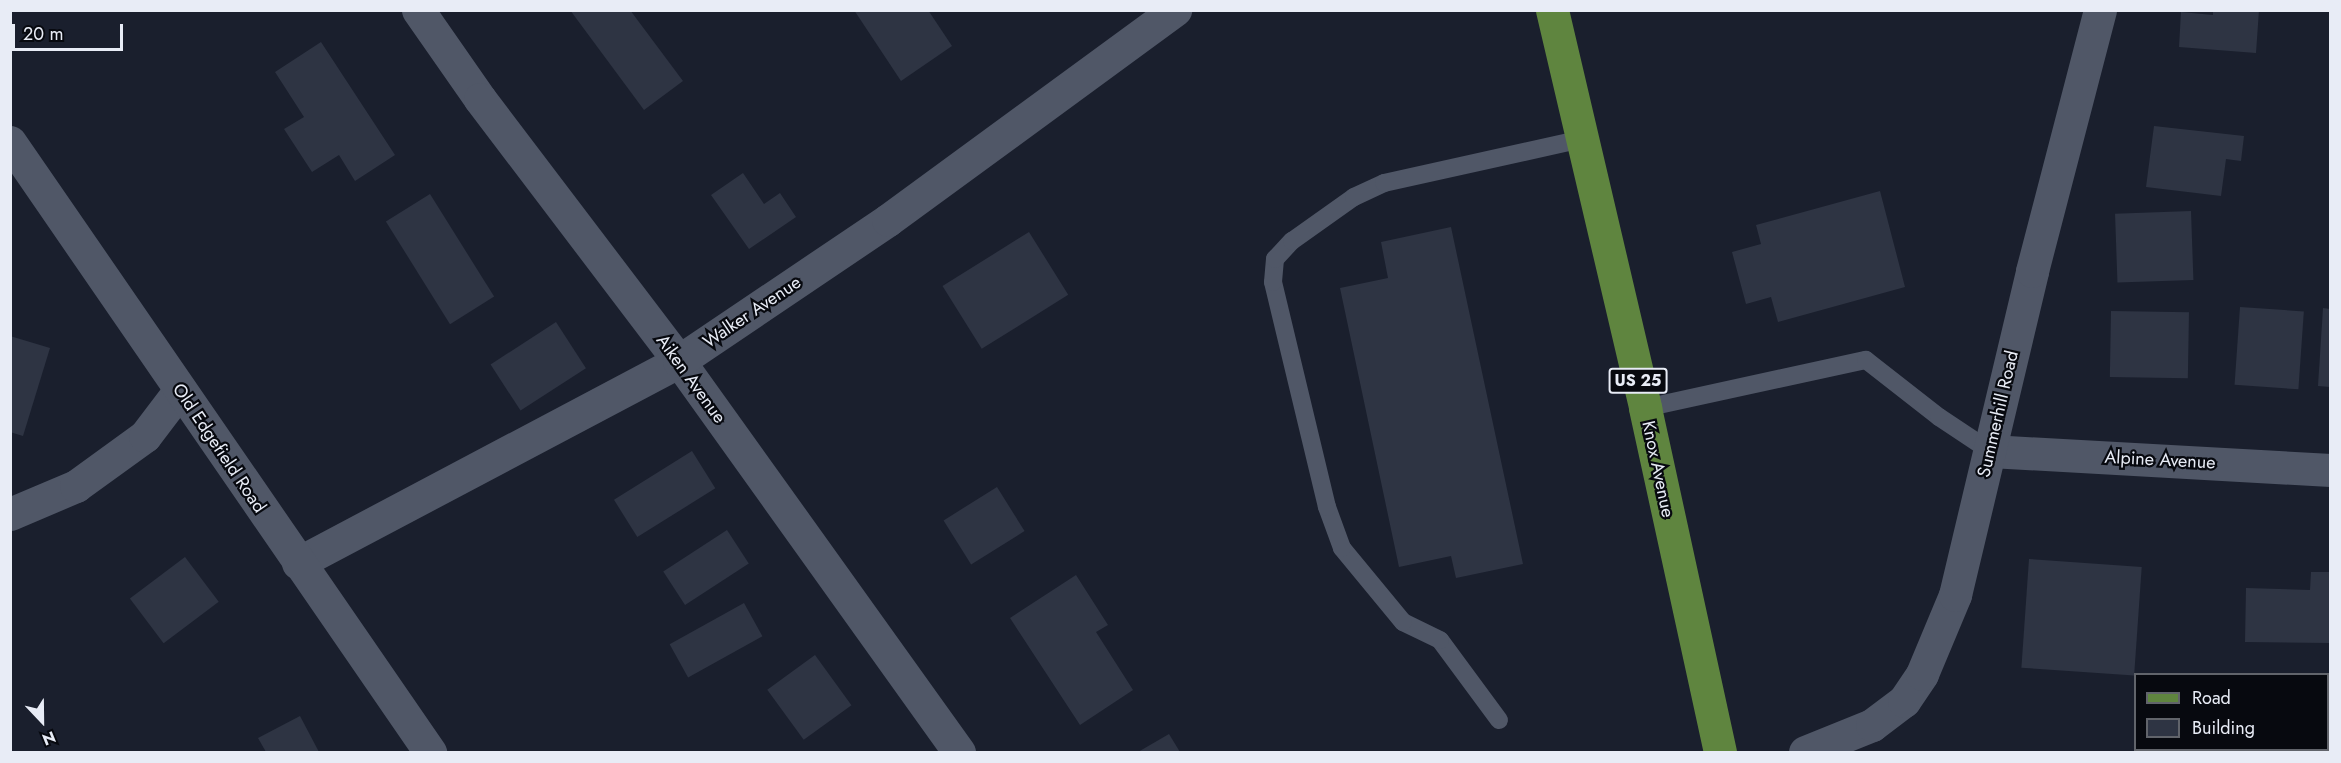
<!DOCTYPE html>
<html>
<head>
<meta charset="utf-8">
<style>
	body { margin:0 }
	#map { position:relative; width:2341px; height:763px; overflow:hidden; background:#1a1f2d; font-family:Jost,sans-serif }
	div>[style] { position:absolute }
	.building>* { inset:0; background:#2e3443; transform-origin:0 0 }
	.lane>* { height:18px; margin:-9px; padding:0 9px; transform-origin:9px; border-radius:9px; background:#505767 }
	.street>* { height:33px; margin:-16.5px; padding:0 16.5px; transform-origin:16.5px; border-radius:16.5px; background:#505767 }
	.secondary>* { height:33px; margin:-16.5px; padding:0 16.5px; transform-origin:16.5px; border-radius:16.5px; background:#505767 }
	.primary>* { height:33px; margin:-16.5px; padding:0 16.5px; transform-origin:16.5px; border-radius:16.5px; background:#5f853f }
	span { translate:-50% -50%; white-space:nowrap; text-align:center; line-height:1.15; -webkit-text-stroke:4.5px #07090f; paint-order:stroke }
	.shield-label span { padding:2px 4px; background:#07090f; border:2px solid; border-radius:4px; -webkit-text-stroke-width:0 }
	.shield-label { font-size:16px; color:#e8ecf6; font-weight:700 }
	.street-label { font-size:18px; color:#e8ecf6 }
	.frame { position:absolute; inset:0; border:12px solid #e8ecf6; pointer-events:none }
	.legend { position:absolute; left:2134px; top:673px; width:195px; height:78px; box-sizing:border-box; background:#07090f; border:2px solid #61646b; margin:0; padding:8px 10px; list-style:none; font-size:18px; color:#e8ecf6 }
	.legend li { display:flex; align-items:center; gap:12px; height:30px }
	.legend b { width:30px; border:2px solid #61646b }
	.north { position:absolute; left:12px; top:691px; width:60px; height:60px; -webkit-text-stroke:4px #07090f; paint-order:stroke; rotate:158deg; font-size:16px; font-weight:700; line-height:24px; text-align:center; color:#e8ecf6 }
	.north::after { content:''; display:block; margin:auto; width:21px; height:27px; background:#e8ecf6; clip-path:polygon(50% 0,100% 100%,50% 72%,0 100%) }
	.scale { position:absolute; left:12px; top:24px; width:111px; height:27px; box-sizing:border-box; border:3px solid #e8ecf6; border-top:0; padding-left:8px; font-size:18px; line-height:21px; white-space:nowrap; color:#e8ecf6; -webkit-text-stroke:4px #07090f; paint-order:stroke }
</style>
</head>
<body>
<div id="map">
	<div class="building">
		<i style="clip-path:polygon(570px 10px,630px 10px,683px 81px,644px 110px)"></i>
		<i style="clip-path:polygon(854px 10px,928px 10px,952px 46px,901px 81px)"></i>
		<i style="clip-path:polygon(2213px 10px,2259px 10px,2256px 53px,2179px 47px,2181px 12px,2213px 15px)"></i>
		<i style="clip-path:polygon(321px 42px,395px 155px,355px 181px,339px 155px,312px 172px,284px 129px,304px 117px,275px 72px)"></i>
		<i style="clip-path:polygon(2154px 126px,2244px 136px,2241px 161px,2226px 159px,2221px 196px,2146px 187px)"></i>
		<i style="clip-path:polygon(743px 173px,764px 204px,780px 193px,796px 217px,749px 249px,711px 195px)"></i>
		<i style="clip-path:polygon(1880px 191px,1905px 287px,1778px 322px,1771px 297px,1746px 304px,1732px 252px,1761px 244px,1756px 225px)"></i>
		<i style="left:430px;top:194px;width:121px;height:52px;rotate:58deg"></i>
		<i style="left:2191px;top:211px;width:69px;height:76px;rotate:88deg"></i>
		<i style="clip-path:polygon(1451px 227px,1523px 564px,1456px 578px,1451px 556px,1399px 567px,1340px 288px,1388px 278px,1381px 242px)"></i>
		<i style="left:1029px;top:232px;width:74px;height:102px;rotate:58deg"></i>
		<i style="left:2240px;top:307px;width:64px;height:78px;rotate:4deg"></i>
		<i style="clip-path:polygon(2323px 308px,2330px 309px,2330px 387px,2318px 386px)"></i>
		<i style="left:2111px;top:311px;width:78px;height:66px;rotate:1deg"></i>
		<i style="left:556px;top:322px;width:55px;height:78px;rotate:57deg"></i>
		<i style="clip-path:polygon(10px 336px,50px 348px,23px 436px,10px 432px)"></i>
		<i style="left:692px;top:451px;width:44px;height:92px;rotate:58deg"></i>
		<i style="left:997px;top:487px;width:52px;height:63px;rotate:58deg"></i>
		<i style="left:727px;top:530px;width:40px;height:76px;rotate:57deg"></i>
		<i style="left:185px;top:557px;width:56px;height:69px;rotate:53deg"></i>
		<i style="left:2029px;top:559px;width:113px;height:109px;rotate:4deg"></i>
		<i style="clip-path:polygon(2311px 572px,2330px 572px,2330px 643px,2245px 642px,2246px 588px,2310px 590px)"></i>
		<i style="clip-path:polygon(1076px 575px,1108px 625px,1096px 632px,1133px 690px,1080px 725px,1010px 618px)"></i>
		<i style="left:744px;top:603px;width:38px;height:85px;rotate:61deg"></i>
		<i style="left:815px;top:655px;width:62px;height:59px;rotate:54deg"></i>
		<i style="clip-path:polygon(300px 716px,319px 752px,266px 752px,258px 738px)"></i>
		<i style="clip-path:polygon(1169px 734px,1180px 752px,1138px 752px)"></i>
	</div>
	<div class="lane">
		<i style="left:1645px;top:408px;width:226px;rotate:-12.3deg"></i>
		<i style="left:1866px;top:360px;width:93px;rotate:38deg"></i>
		<i style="left:1939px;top:417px;width:61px;rotate:33.7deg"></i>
		<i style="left:1499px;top:720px;width:99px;rotate:-126.4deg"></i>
		<i style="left:1440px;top:640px;width:41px;rotate:-154.1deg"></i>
		<i style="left:1403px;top:622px;width:96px;rotate:-129.5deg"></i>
		<i style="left:1342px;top:548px;width:44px;rotate:-110.1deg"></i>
		<i style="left:1327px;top:507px;width:231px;rotate:-103.5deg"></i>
		<i style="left:1273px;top:282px;width:23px;rotate:-85deg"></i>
		<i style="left:1275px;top:259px;width:25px;rotate:-47deg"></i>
		<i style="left:1292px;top:241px;width:76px;rotate:-35.4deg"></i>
		<i style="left:1354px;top:197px;width:33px;rotate:-25deg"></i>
		<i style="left:1384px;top:183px;width:203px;rotate:-12.5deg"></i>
	</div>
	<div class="street">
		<i style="left:418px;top:10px;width:108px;rotate:55.1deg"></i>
		<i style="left:480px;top:99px;width:329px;rotate:52.8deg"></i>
		<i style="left:679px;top:361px;width:481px;rotate:54.4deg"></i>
		<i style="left:1990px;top:451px;width:341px;rotate:3.2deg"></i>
		<i style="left:10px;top:514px;width:72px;rotate:-23deg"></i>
		<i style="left:76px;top:486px;width:85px;rotate:-35.9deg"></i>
		<i style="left:145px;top:436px;width:58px;rotate:-52.7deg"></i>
		<i style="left:298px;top:563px;width:431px;rotate:-27.9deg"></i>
		<i style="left:679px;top:361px;width:252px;rotate:-34deg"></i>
		<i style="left:888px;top:220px;width:356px;rotate:-36.2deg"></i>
		<i style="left:1805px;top:752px;width:72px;rotate:-21.9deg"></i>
		<i style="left:1872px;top:725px;width:40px;rotate:-37deg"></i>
		<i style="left:1904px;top:701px;width:32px;rotate:-56deg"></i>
		<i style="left:1922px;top:674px;width:86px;rotate:-67.3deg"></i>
		<i style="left:1955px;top:595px;width:333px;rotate:-76.6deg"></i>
		<i style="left:2032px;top:271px;width:270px;rotate:-75.4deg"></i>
	</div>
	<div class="secondary">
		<i style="left:10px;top:142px;width:741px;rotate:55.45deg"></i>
	</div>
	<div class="primary">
		<i style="left:1552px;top:10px;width:409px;rotate:76.8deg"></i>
		<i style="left:1645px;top:408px;width:352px;rotate:77.7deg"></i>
	</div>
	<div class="shield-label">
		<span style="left:1638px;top:381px">US 25</span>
	</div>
	<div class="street-label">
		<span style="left:752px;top:312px;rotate:-34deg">Walker Avenue</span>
		<span style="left:691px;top:379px;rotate:54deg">Aiken Avenue</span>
		<span style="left:1998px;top:414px;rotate:-77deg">Summerhill Road</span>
		<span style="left:219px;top:448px;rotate:56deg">Old Edgefield Road</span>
		<span style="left:2160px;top:460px;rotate:3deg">Alpine Avenue</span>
		<span style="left:1658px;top:469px;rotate:78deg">Knox Avenue</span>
	</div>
	<div class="frame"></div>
	<ul class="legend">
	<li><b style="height:8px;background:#5f853f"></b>Road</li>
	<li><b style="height:16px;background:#2e3443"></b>Building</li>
	</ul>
	<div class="north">N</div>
	<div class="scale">20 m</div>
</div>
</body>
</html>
